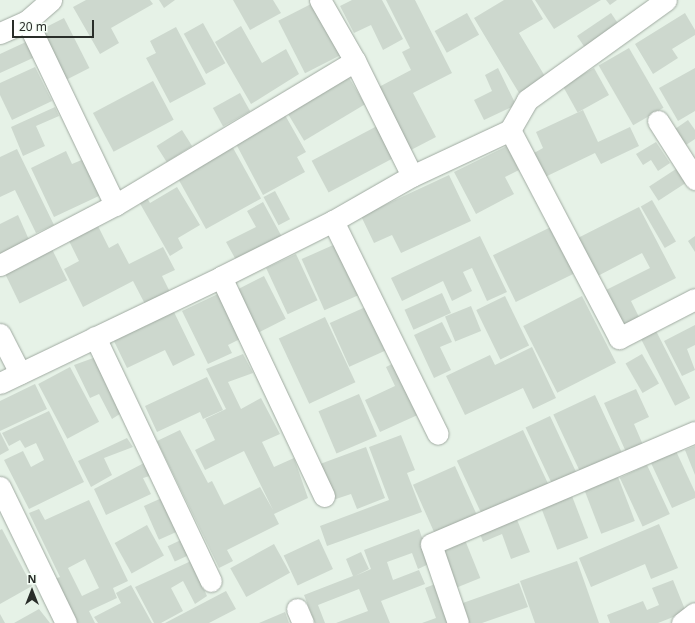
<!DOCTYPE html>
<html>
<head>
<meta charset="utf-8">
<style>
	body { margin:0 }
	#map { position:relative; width:695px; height:623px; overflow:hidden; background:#e6f2e7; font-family:"Noto Sans",sans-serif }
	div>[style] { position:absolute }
	.building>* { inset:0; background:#cdd8ce; transform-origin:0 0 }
	.roads { filter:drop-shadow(0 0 1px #a0aaa1) drop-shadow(0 0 1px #a0aaa1) }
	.street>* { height:21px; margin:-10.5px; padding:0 10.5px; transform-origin:10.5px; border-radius:10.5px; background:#fff }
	span { translate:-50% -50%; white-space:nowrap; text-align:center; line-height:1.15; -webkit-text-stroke:3.5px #f5fef6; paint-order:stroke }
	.north { position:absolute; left:12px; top:571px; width:40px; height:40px; -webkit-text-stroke:3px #f5fef6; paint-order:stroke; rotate:0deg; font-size:11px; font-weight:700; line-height:16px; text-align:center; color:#292d29 }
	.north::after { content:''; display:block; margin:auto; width:14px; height:18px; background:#292d29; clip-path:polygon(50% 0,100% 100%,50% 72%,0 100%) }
	.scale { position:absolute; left:12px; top:20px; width:82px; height:18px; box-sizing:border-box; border:2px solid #292d29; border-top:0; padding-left:5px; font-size:12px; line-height:14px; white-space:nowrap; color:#292d29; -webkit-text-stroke:3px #f5fef6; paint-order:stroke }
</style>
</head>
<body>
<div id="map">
	<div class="building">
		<i style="clip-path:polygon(86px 0,150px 0,153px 4px,111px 28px,119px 43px,100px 54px,73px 7px)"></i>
		<i style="clip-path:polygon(159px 0,175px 0,164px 8px)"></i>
		<i style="clip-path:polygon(233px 0,273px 0,281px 13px,250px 30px)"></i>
		<i style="clip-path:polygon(352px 0,382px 0,403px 39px,383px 50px,371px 25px,354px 33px,340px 6px)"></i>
		<i style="clip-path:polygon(386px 0,415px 0,452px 73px,413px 93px,436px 137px,409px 151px,377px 88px,411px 70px,402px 52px,410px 48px)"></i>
		<i style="clip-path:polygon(504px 0,532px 0,543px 19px,519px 33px,546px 78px,519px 93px,474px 18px)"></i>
		<i style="clip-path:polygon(535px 0,601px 0,554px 29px)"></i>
		<i style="clip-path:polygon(606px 0,617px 0,610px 5px)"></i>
		<i style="left:313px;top:3px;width:59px;height:39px;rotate:63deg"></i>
		<i style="left:467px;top:13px;width:25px;height:37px;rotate:61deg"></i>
		<i style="left:611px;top:13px;width:18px;height:41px;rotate:56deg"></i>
		<i style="clip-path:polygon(685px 13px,695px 30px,695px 35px,672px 49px,678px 58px,653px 74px,635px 44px)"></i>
		<i style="left:64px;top:18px;width:56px;height:27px;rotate:63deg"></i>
		<i style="left:203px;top:23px;width:46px;height:22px;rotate:61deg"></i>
		<i style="clip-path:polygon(241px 26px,262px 63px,286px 49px,299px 74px,251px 104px,215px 42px)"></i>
		<i style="clip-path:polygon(176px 27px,206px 84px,170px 103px,146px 58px,156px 53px,150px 41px)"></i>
		<i style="clip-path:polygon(28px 41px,35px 57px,0 73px,0 54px)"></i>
		<i style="left:629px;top:48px;width:69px;height:35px;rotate:60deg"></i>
		<i style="clip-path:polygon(35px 67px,52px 101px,12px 120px,0 95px,0 83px)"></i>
		<i style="clip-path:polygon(498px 68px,516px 105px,484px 120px,474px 100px,492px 91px,485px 75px)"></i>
		<i style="left:594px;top:68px;width:31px;height:36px;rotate:61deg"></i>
		<i style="clip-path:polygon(695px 68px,695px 111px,678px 121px,659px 88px)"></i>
		<i style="left:348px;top:76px;width:33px;height:71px;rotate:59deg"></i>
		<i style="left:153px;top:81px;width:44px;height:68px;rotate:62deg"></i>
		<i style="left:240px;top:93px;width:21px;height:31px;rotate:61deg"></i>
		<i style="clip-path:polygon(55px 107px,59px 116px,36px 126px,45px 146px,23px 156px,11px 127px)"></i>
		<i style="clip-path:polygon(583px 110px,598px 142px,630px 127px,639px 146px,601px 164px,595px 153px,545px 177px,534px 153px,543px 148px,536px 132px)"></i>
		<i style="clip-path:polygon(285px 115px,306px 152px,297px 157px,305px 172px,263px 195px,235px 142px)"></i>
		<i style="clip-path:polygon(688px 120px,695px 130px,695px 139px,686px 145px,675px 129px)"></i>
		<i style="left:377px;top:126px;width:36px;height:74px;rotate:62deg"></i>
		<i style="left:182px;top:130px;width:19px;height:30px;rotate:58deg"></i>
		<i style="clip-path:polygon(656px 142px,670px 163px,658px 171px,651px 160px,643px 165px,636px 154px)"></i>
		<i style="left:232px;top:146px;width:60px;height:63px;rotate:61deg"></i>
		<i style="clip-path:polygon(507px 146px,519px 170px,505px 177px,514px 194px,476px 214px,454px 172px)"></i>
		<i style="clip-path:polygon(17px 149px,54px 225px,36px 233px,15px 190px,0 197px,0 157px)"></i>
		<i style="clip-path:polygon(66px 151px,72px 164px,84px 159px,101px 195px,54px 217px,31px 168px)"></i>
		<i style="left:676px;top:169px;width:17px;height:32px;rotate:57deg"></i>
		<i style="clip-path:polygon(449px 175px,471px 221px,401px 253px,392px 235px,374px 243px,361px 216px)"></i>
		<i style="clip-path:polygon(177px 187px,200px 225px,178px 238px,183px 248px,170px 256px,138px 200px,146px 196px,150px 203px)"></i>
		<i style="left:275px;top:191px;width:32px;height:13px;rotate:62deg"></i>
		<i style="left:652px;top:200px;width:48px;height:13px;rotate:60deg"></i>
		<i style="clip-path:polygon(263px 202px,282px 237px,236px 260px,226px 242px,256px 227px,247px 211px)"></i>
		<i style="clip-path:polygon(639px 207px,676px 278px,631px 301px,640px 319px,623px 328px,604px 291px,650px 268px,642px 253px,590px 280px,570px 242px)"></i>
		<i style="clip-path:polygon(18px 215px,30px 242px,0 256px,0 224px)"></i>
		<i style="clip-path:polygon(97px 224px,109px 248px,118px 243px,129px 264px,163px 247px,175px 270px,162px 276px,171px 294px,146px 306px,133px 281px,83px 307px,64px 269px,79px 261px,68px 239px)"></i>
		<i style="left:555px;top:225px;width:52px;height:69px;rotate:64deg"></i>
		<i style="clip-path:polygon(480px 236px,507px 292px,487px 301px,472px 268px,463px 272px,472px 291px,452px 301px,443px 281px,402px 301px,391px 278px)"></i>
		<i style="clip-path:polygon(695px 236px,695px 252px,688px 241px)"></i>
		<i style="left:340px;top:242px;width:56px;height:42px;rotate:66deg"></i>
		<i style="left:51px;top:247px;width:37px;height:53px;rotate:64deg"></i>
		<i style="left:296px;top:254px;width:51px;height:33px;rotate:65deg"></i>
		<i style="left:264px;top:276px;width:48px;height:31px;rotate:63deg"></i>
		<i style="clip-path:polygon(220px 293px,242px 338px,228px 345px,232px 353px,208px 364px,182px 311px)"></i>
		<i style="left:442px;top:293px;width:22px;height:41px;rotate:66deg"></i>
		<i style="left:505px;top:296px;width:55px;height:32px;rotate:64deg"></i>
		<i style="left:582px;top:296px;width:75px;height:66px;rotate:63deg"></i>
		<i style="left:370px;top:305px;width:48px;height:44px;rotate:66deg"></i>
		<i style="left:471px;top:306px;width:27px;height:28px;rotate:68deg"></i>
		<i style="clip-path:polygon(173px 310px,195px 355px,173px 366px,165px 350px,127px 368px,113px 339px)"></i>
		<i style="left:325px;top:317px;width:72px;height:51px;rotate:65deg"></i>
		<i style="clip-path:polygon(442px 322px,452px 342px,440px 347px,451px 370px,434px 378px,414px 335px)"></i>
		<i style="left:653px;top:325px;width:82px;height:17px;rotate:63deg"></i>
		<i style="clip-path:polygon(695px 325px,695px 345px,687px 349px,695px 370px,682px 376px,664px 341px)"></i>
		<i style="clip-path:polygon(532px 347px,556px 398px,533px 409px,523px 388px,465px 415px,446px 376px,490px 355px,495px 365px)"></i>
		<i style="clip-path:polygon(243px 354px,253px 373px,228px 382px,241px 409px,261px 398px,280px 434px,262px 442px,274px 467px,294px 458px,308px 498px,274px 514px,279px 524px,227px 550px,233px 561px,219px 568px,157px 441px,180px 430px,208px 483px,212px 481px,224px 505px,260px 487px,273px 510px,244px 451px,205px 470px,195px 450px,215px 440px,205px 419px,226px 409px,206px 369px)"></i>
		<i style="left:642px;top:354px;width:34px;height:19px;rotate:60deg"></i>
		<i style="clip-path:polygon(96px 357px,126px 410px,112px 419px,99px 394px,90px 398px,74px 365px)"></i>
		<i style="clip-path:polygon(398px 361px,422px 413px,380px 432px,365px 400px,395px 386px,386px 367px)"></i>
		<i style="left:70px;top:367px;width:62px;height:36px;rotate:62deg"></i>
		<i style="clip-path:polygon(207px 377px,223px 410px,203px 419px,200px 412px,157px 432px,145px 406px)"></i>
		<i style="clip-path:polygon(35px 384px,47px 409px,0 431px,0 401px)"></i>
		<i style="clip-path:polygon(636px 389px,649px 417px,634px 424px,643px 445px,626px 452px,604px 403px)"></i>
		<i style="left:359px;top:394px;width:46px;height:44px;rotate:67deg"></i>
		<i style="left:595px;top:395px;width:63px;height:46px;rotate:65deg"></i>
		<i style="clip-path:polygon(49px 411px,84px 482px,29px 509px,4px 460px,23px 451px,31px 467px,44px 460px,36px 443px,25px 448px,20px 440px,9px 446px,2px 433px)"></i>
		<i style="left:550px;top:416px;width:62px;height:27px;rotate:65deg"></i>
		<i style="left:523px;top:430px;width:63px;height:73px;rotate:65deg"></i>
		<i style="clip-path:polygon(0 432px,9px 450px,0 455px)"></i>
		<i style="clip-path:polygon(401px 435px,415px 470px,407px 473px,422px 512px,327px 546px,320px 526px,389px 500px,369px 447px)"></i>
		<i style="clip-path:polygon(127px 438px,133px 447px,104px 458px,112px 475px,91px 487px,78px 461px)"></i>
		<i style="clip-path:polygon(695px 446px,695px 475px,685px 450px)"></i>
		<i style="clip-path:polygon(366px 447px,385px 498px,357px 509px,351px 494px,333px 500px,320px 464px)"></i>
		<i style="clip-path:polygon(676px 451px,695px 492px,695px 498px,672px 508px,651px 463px)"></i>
		<i style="clip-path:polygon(144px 463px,153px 475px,143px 478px,151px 494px,106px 515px,94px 489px)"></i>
		<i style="left:647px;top:465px;width:54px;height:30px;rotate:65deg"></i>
		<i style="left:455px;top:466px;width:54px;height:46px;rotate:66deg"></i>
		<i style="left:618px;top:477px;width:47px;height:36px;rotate:69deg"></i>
		<i style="left:572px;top:496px;width:45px;height:33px;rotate:69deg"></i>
		<i style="left:164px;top:497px;width:37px;height:22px;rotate:66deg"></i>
		<i style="clip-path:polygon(evenodd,89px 500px,128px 581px,113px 588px,117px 598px,89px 611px,95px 623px,76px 623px,55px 579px,60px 577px,29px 513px,39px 509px,45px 520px,89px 500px,85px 559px,99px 588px,82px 596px,68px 568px,85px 559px)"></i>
		<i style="clip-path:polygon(516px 517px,530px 552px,511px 559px,502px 534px,483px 542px,479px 531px)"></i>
		<i style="clip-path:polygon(659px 524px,678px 568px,651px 579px,645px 564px,591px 587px,579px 558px)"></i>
		<i style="left:147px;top:525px;width:35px;height:37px;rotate:61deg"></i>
		<i style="clip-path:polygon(2px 529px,32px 586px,0 604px,0 530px)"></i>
		<i style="clip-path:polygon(419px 529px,431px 563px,418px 569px,412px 553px,387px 562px,393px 580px,419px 570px,425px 584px,381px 601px,390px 623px,336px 623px,368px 611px,359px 589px,318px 605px,325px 623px,315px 623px,304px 595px,353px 576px,346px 559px,361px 552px,369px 569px,355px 576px,371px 569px,364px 550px)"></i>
		<i style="left:183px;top:539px;width:17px;height:17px;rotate:65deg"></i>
		<i style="left:319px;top:539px;width:33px;height:39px;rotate:65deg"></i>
		<i style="left:465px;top:540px;width:41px;height:30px;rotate:68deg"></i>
		<i style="left:274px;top:544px;width:33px;height:50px;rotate:61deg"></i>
		<i style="clip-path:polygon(191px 561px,207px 596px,195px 604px,183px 581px,171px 588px,183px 611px,161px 623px,154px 623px,135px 587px)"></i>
		<i style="clip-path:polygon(577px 561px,599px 623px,535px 623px,520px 581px)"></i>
		<i style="clip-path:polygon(673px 580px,686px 612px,658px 623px,610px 623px,607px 615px,643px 601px,647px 610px,659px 605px,652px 588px)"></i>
		<i style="clip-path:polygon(440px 582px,456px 623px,422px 623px,436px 618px,425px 588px)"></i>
		<i style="clip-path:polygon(519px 583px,528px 607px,482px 623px,466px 623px,460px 604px)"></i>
		<i style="clip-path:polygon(131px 585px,152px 623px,98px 623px,94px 617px,121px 603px,116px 593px)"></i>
		<i style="clip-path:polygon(226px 591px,236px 609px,209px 623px,165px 623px)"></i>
		<i style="clip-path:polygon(39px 609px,50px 623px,14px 623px)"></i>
		<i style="clip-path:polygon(285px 612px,289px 623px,259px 623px)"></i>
		<i style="clip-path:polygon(0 614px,5px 623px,0 623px)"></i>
	</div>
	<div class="roads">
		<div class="street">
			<i style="left:320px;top:0;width:70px;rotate:60.2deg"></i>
			<i style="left:355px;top:61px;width:128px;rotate:63.6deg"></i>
			<i style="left:27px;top:21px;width:204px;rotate:64.4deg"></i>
			<i style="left:0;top:33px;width:30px;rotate:-24deg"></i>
			<i style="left:27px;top:21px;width:32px;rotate:-41deg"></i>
			<i style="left:658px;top:121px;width:69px;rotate:57.5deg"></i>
			<i style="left:510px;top:130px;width:235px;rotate:62.3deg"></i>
			<i style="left:619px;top:338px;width:85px;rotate:-27.2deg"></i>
			<i style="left:333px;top:221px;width:237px;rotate:63.8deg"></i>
			<i style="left:0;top:265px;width:130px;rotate:-27.6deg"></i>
			<i style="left:115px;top:205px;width:280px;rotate:-31deg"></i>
			<i style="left:221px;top:277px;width:242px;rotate:64.8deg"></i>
			<i style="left:0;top:334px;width:44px;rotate:62.9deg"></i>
			<i style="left:95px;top:337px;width:270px;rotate:64.6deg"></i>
			<i style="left:0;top:383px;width:245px;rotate:-25.6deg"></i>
			<i style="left:221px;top:277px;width:125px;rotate:-26.6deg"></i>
			<i style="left:333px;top:221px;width:91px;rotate:-29.7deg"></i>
			<i style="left:412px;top:176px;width:108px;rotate:-25.1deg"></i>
			<i style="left:510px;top:130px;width:34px;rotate:-60deg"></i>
			<i style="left:527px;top:100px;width:171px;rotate:-35.7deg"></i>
			<i style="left:0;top:487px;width:151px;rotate:64.1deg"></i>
			<i style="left:297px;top:609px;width:15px;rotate:67deg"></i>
			<i style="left:458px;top:623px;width:83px;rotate:-108.9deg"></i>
			<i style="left:431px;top:544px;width:287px;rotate:-23deg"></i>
			<i style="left:682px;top:623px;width:16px;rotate:-38deg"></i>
		</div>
	</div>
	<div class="north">N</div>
	<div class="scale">20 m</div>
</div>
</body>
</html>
